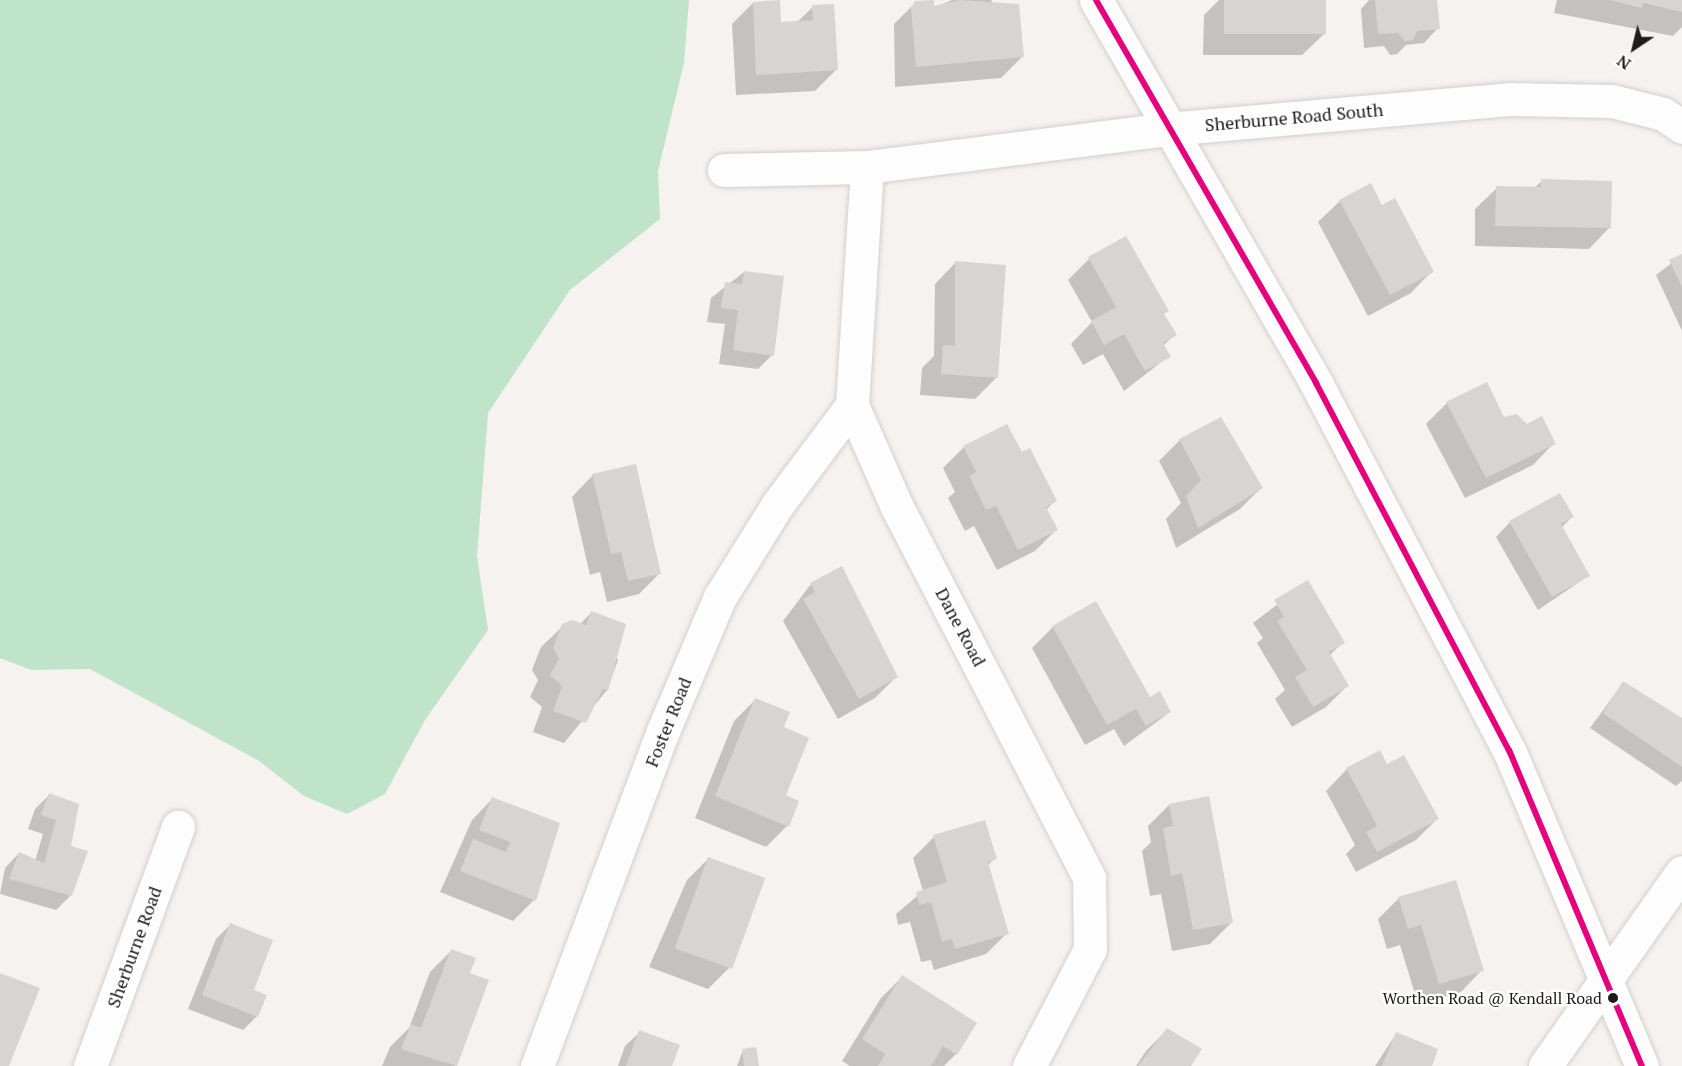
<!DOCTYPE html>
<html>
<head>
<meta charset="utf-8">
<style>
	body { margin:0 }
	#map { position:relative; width:1682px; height:1066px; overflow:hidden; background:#f6f2ef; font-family:"PT Serif",serif }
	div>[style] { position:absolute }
	.green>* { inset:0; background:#c0e4c9 }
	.shadow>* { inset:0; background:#0003 }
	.building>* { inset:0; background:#d7d4d2; transform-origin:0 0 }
	.roads { filter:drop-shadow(0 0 2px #d2cfcd) drop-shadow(0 0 2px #d2cfcd) }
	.minor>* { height:33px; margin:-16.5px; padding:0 16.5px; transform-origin:16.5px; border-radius:16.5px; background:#fefdfd }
	.bus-1>* { height:6px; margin:-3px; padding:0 3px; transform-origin:3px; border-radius:3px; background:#e5007d }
	.dots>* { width:16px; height:16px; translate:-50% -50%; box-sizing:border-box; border:3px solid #fff; border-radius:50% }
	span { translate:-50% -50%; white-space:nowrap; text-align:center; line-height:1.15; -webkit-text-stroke:4.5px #fff; paint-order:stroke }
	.bus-label { font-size:16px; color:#1e1b19 }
	.right { translate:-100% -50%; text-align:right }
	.street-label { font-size:18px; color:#1e1b19 }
	.north { position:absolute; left:1604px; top:18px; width:60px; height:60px; -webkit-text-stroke:4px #fff; paint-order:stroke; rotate:215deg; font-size:16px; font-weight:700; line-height:24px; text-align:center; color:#1e1b19 }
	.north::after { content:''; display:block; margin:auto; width:21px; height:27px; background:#1e1b19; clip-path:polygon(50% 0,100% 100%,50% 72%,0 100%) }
</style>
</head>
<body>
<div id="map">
	<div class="green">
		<i style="clip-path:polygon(0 0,689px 0,684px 63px,658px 171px,660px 219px,570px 290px,488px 413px,477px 556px,488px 630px,425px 720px,385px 794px,347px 814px,304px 796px,259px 761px,90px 669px,31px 670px,0 658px)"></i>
	</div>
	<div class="shadow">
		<i style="clip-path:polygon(952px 0,991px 0,1022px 57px,1001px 78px,895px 87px,894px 24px,916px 2px,933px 8px)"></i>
		<i style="clip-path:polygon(1219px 0,1324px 0,1324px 34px,1302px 55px,1203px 55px,1204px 15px)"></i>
		<i style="clip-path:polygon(1369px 0,1436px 0,1438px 28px,1424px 43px,1406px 45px,1397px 54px,1390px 55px,1384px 46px,1364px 48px,1361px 9px)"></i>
		<i style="clip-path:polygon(1557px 0,1682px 0,1682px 27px,1673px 36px,1554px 13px)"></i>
		<i style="clip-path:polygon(753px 3px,780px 23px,797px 22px,813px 7px,836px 70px,815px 91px,736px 95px,732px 24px)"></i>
		<i style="clip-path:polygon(1542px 181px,1610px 227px,1589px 249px,1475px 246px,1475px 209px,1497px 188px,1534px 188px)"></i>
		<i style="clip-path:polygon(1340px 201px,1382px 207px,1432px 271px,1411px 293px,1368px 316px,1318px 222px)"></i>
		<i style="clip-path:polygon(1682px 255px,1682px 331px,1656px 275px)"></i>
		<i style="clip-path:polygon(1089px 259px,1163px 315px,1175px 334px,1163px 346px,1169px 356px,1124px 391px,1103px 354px,1083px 365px,1071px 344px,1092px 322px,1068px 280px)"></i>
		<i style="clip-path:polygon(956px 262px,997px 377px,975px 399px,920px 395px,922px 368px,934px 356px,935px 284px)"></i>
		<i style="clip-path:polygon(744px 272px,772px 355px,758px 369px,719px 364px,725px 324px,707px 322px,711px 298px)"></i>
		<i style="clip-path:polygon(1447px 403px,1526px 426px,1554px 443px,1533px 465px,1465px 498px,1426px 424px)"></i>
		<i style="clip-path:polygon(1180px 440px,1261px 488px,1240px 509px,1176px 548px,1166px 519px,1181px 503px,1159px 461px)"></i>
		<i style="clip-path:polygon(964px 447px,1021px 454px,1055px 501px,1046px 510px,1056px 530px,1035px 551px,997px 570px,974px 526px,965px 531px,948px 498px,955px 492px,943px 468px)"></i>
		<i style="clip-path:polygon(593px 475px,660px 573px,639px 594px,607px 602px,600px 572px,590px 575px,572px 497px)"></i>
		<i style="clip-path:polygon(1572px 517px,1561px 528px,1588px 576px,1538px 610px,1496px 537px,1510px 522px)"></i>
		<i style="clip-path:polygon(1307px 582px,1343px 642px,1329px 656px,1347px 686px,1326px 707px,1292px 727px,1275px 699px,1285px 690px,1257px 643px,1263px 638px,1253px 623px)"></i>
		<i style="clip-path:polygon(811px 584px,896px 677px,875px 698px,838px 719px,783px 621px)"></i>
		<i style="clip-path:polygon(591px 613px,618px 660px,607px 690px,564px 743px,533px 732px,542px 707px,530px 697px,538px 680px,532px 670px,541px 647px,563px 626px,580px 624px)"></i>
		<i style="clip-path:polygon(1053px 627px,1149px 700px,1170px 712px,1124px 746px,1114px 729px,1085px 745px,1032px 648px)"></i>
		<i style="clip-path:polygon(1623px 683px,1682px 719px,1682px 781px,1676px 786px,1590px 728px)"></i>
		<i style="clip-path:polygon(755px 700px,782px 728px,787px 826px,766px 847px,695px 818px,734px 721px)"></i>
		<i style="clip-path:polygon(1386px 766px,1437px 819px,1416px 840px,1356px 872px,1346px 854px,1355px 845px,1326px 791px,1347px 769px)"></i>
		<i style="clip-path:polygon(50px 794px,70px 847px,71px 895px,56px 910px,0 894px,5px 868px,19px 853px,35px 861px,43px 834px,28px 829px,35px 809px)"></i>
		<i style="clip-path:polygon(493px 798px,534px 900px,513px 921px,440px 892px,472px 820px)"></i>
		<i style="clip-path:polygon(1169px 805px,1232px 922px,1210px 944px,1172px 951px,1161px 894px,1150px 896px,1142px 851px,1151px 842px,1148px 826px)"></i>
		<i style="clip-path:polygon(934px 837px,995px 858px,988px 865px,1007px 933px,986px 954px,934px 970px,931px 960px,921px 962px,910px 922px,898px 925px,896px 914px,923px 891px,913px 858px)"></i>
		<i style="clip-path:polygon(708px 859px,729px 968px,708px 989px,649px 967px,687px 880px)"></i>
		<i style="clip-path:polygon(1399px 898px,1482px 970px,1461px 992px,1418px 1004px,1400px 945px,1387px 949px,1378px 919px)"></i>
		<i style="clip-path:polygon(230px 925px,257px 1016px,243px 1030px,188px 1009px,216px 939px)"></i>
		<i style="clip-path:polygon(451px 951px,468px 974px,487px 981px,455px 1066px,382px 1066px,390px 1047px,409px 1028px,430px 972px)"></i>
		<i style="clip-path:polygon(902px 977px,956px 1054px,944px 1066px,850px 1066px,842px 1061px,881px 998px)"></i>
		<i style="clip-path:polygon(1167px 1030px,1190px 1066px,1136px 1066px,1146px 1051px)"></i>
		<i style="clip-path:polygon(640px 1032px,671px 1066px,618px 1066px,625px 1046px)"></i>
		<i style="clip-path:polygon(1396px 1034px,1430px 1066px,1375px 1066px)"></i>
		<i style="clip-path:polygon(743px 1050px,757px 1066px,737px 1066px)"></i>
	</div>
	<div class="building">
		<i style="clip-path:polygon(780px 0,781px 22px,813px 20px,812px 5px,834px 4px,838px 70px,756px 75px,753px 2px)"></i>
		<i style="clip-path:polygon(934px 0,934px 6px,960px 0,1019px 4px,1024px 57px,916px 67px,911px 8px,915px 1px)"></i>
		<i style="left:1224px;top:0;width:102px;height:34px"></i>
		<i style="clip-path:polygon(1375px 0,1437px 0,1440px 29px,1417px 31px,1413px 40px,1405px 41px,1398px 33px,1378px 34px)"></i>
		<i style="clip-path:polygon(1610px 0,1682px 0,1682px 12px,1643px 3px,1642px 8px)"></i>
		<i style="clip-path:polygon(1541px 179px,1612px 181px,1611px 228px,1495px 226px,1496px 186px,1541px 187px)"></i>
		<i style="clip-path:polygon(1371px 183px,1382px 205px,1395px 198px,1434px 272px,1390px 295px,1339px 200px)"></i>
		<i style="clip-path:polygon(1126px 236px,1169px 311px,1164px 314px,1177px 335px,1163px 343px,1171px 357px,1145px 371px,1124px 334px,1104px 345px,1091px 321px,1116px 307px,1088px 257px)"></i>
		<i style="clip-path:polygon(1682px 254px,1682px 287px,1669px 260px)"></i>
		<i style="clip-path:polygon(955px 261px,1006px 265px,998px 378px,941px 374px,943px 345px,955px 346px)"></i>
		<i style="clip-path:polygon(744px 271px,784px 276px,774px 356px,733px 350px,738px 310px,721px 308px,725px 282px,742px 284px)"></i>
		<i style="clip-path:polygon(1487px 382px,1504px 417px,1517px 414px,1527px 424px,1542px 416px,1556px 444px,1486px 478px,1446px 402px)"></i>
		<i style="clip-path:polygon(1221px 417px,1263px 488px,1198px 528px,1186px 496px,1201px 480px,1179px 439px)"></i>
		<i style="clip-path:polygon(1007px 424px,1022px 452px,1030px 448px,1057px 501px,1046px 507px,1058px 530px,1018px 550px,996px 506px,986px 510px,969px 476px,976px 472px,963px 446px)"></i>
		<i style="clip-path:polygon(636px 464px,661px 574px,628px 581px,621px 552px,611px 554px,592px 474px)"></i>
		<i style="clip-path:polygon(1560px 493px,1574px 517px,1561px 524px,1590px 576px,1552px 597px,1509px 521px)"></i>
		<i style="clip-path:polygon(842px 566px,898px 677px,859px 699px,803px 599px,815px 592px,810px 583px)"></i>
		<i style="clip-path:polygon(1308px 580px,1345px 643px,1329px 652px,1349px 686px,1313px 707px,1295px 677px,1307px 670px,1277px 621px,1284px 617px,1274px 600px)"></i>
		<i style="clip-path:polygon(1096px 601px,1150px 697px,1160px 691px,1171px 712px,1146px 726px,1136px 709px,1107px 725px,1052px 626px)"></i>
		<i style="clip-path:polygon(591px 611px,626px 624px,608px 691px,603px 689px,586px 723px,553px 711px,562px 686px,550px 675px,559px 658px,553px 648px,562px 624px,572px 620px,586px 625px)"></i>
		<i style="clip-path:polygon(1623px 681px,1682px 718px,1682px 767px,1603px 713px)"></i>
		<i style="clip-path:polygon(755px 698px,790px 712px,784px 727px,809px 738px,786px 795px,799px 801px,789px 827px,715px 796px)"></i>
		<i style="clip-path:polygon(1380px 750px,1387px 764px,1404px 755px,1439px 819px,1377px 852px,1366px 832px,1377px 826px,1346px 768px)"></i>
		<i style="clip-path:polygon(49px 793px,79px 804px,71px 846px,88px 851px,72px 896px,9px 879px,19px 852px,44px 863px,56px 820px,41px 815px)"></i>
		<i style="clip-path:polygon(1209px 796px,1233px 923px,1193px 930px,1182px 873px,1171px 876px,1163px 828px,1173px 826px,1169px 804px)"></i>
		<i style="clip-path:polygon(492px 797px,560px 823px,536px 901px,460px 871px,473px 839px,506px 852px,510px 842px,479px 830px)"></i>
		<i style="clip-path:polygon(985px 820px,997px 859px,988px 862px,1009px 934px,955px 949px,952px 939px,942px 942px,931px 902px,919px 905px,916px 892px,947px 882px,933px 835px)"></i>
		<i style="left:708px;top:857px;width:61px;height:97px;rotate:20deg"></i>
		<i style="clip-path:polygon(1456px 880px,1484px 971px,1439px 984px,1421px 925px,1408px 929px,1398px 897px)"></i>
		<i style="clip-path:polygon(230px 923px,273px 940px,254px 990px,267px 995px,258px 1017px,202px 995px)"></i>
		<i style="clip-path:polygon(451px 949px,476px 958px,470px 973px,489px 980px,457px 1066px,401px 1049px,411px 1024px,421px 1028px)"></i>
		<i style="clip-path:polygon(0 973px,40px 988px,9px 1066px,0 1066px)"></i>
		<i style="clip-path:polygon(902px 975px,977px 1023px,957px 1055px,943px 1046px,931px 1066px,878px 1066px,885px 1054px,862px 1039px)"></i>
		<i style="clip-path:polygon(1167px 1028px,1202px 1049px,1191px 1066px,1138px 1066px)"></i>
		<i style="clip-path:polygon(639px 1030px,680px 1045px,672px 1066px,626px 1066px)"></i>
		<i style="clip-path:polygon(1396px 1032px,1438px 1049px,1432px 1066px,1382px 1066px)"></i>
		<i style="clip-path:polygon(756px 1047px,759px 1066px,744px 1066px,742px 1049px)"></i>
	</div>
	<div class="roads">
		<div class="minor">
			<i style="left:1096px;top:0;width:442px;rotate:60.1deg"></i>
			<i style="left:1316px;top:383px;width:415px;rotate:62.3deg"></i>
			<i style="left:1509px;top:750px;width:343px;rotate:67.2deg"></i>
			<i style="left:867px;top:167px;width:238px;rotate:93.6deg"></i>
			<i style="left:852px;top:405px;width:111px;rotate:66.2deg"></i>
			<i style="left:897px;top:507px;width:418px;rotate:62.6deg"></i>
			<i style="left:1089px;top:878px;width:71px;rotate:89.2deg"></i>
			<i style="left:1090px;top:949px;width:132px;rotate:117.5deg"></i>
			<i style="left:724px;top:170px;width:143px;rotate:-1.2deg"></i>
			<i style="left:867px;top:167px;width:302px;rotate:-7.2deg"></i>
			<i style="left:1167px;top:129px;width:343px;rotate:-5deg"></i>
			<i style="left:1509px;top:99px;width:103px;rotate:1.1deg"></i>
			<i style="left:1612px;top:101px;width:53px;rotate:14.3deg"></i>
			<i style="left:1663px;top:114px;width:23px;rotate:34deg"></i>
			<i style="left:90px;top:1066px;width:255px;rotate:-69.8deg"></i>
			<i style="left:537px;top:1066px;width:358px;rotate:-69.4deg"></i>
			<i style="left:663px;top:731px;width:146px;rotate:-67deg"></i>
			<i style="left:720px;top:597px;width:110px;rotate:-58.1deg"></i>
			<i style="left:778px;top:504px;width:124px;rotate:-53.2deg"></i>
			<i style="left:1545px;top:1066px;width:237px;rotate:-54.8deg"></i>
		</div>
	</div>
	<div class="bus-1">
		<i style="left:1096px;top:0;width:442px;rotate:60.1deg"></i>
		<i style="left:1316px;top:383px;width:415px;rotate:62.3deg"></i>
		<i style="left:1509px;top:750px;width:343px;rotate:67.2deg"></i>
	</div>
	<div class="dots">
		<i style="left:1613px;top:998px;background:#1e1b19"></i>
	</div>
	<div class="bus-label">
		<span class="right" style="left:1602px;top:998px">Worthen Road @ Kendall Road</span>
	</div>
	<div class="street-label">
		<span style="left:1294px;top:117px;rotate:-5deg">Sherburne Road South</span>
		<span style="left:961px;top:627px;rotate:62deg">Dane Road</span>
		<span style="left:668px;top:722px;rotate:-68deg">Foster Road</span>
		<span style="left:134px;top:947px;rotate:-70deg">Sherburne Road</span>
	</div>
	<div class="north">N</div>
</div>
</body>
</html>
